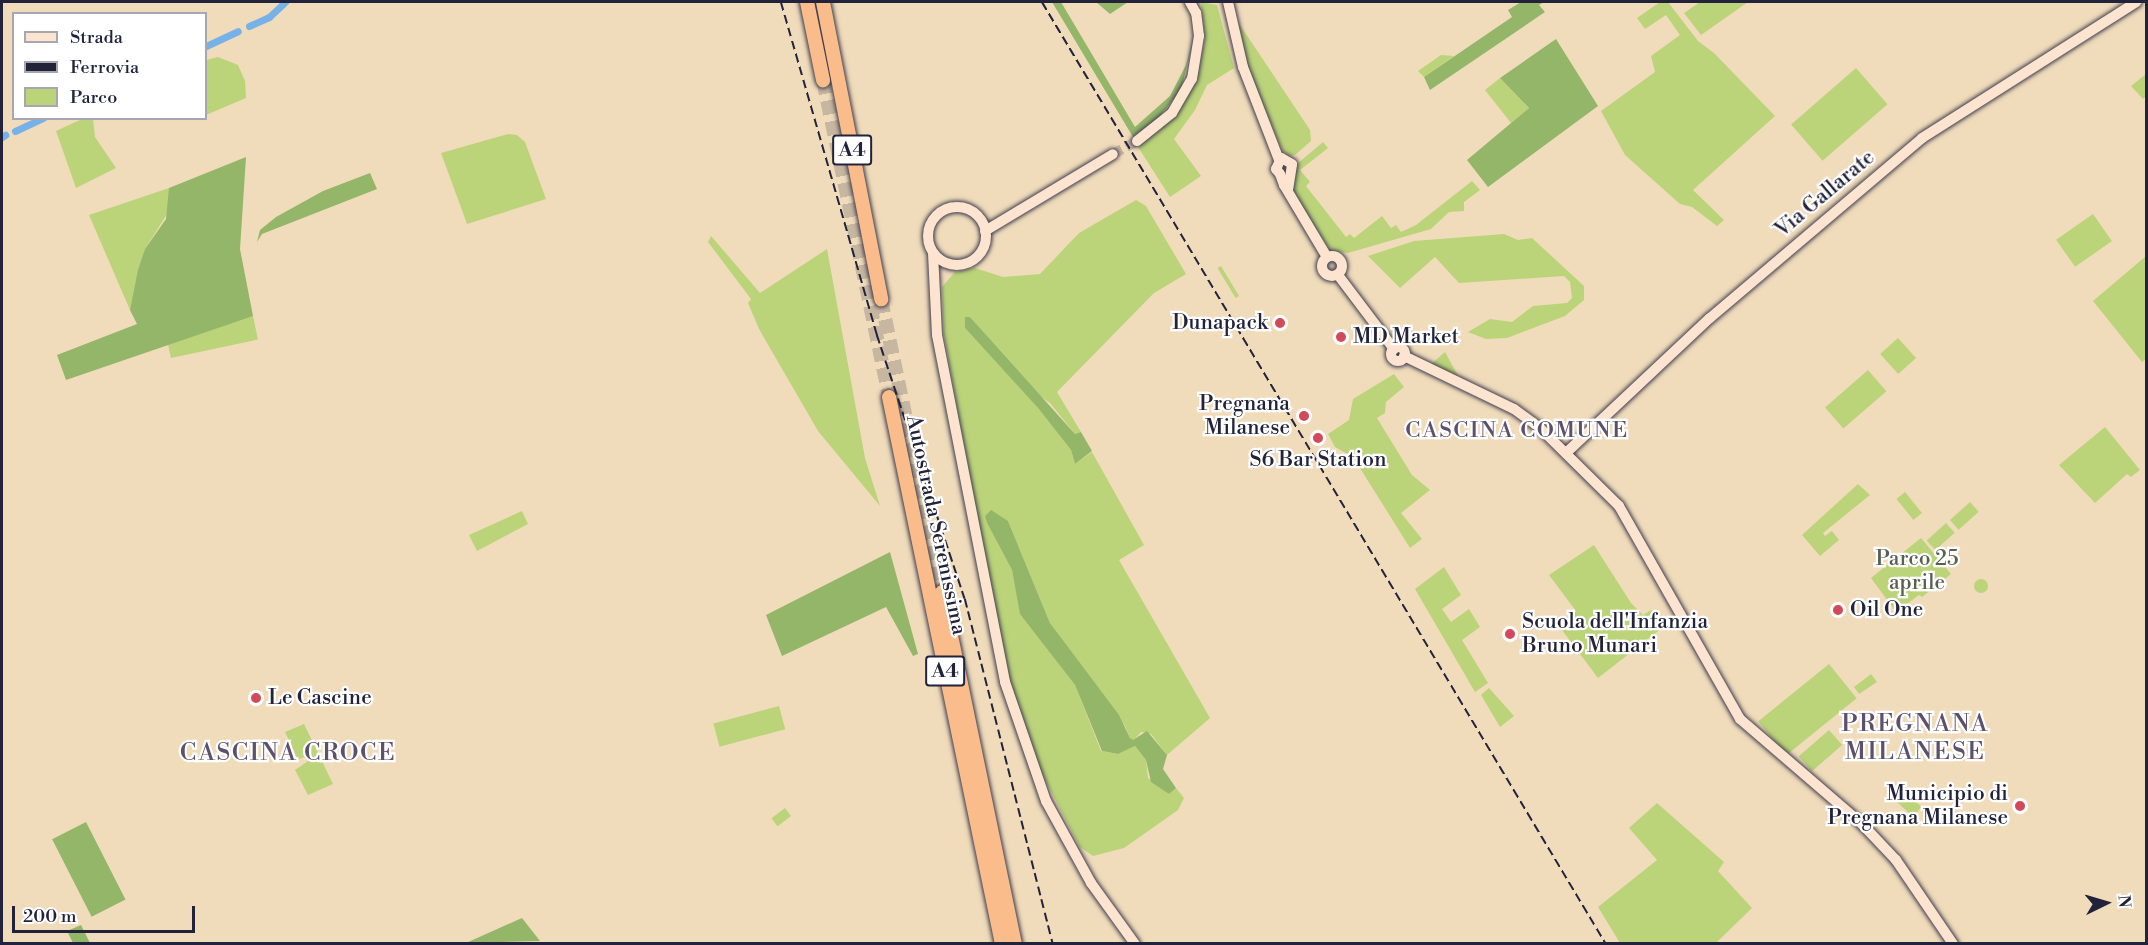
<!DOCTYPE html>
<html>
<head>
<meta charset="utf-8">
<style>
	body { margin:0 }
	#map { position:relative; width:2148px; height:945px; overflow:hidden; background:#f0dcbb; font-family:"Libre Bodoni",serif }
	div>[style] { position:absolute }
	.green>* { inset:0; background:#bbd479; transform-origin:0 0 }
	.round { border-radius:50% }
	.forest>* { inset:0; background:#94b669; transform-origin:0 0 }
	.canal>* { height:7px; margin:-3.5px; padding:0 3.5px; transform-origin:3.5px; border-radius:3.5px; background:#76b2e8 }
	.secondary-tunnel>* { height:10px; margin-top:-5px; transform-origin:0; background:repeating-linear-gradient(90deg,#c7b7a1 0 10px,transparent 0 15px) }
	.highway-tunnel>* { height:14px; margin-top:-7px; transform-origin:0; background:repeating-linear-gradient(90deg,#c7b7a1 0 14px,transparent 0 21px) }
	.roads { filter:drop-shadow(0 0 2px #413e4e) drop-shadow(0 0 2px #413e4e) }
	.secondary>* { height:10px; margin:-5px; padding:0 5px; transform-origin:5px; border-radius:5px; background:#fde4d0 }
	.secondary>.ring { margin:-5px; padding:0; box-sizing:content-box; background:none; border:10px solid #fde4d0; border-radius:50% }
	.highway>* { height:14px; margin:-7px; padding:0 7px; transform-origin:7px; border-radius:7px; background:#f9bc8a }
	.rail>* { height:1.5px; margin-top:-0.75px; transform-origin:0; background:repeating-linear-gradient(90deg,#22223b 0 9px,transparent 0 13.5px) }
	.dots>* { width:16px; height:16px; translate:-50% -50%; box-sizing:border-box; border:3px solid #fff; border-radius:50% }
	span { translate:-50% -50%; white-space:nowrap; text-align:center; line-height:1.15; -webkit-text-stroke:4.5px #fff; paint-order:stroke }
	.shield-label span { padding:2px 4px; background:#fff; border:2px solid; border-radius:4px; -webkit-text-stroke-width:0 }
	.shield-label { font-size:20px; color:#22223b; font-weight:700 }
	.street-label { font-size:21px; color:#22223b }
	.poi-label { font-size:21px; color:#22223b }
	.right { translate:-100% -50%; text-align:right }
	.left { translate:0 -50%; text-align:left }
	.park-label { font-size:21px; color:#586051 }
	.neighbourhood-label { font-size:22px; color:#5c506d; letter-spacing:1.5px }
	.quarter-label { font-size:24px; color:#5c506d; letter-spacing:1.5px }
	.frame { position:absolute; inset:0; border:3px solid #22223b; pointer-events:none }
	.legend { position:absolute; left:12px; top:12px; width:195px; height:108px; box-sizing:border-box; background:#fff; border:2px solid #a7a7b1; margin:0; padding:8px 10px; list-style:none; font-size:18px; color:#22223b }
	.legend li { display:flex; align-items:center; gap:12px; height:30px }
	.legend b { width:30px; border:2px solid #a7a7b1 }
	.north { position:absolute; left:2076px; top:873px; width:60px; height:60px; -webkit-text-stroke:4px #fff; paint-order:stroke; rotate:85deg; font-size:16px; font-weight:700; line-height:24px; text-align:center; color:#22223b }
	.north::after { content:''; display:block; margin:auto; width:21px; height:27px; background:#22223b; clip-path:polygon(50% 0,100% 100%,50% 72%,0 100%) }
	.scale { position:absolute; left:12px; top:906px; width:183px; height:27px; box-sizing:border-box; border:3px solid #22223b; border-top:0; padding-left:8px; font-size:18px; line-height:21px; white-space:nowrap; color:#22223b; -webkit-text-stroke:4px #fff; paint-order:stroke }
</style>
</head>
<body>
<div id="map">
	<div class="green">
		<i style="clip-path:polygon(1201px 2px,1217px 5px,1234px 68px,1207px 85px,1195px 110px,1174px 139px,1201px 176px,1170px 197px,1138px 147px,1177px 115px,1197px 79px,1205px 38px)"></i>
		<i style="clip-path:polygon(1660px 2px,1668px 2px,1698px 41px,1714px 53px,1775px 116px,1693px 190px,1724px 220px,1717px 226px,1692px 207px,1680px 204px,1625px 155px,1601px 111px,1655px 72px,1651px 56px,1680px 35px,1666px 15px,1645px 29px,1637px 18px)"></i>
		<i style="clip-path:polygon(1700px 2px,1748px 2px,1701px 35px,1684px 13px)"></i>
		<i style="clip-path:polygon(1234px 16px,1310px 130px,1311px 141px,1295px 155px,1289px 156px,1282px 150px,1247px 65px)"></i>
		<i style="clip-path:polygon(1441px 55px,1454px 56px,1424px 77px,1418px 71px)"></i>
		<i style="clip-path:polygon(218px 57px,238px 65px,245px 81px,246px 98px,206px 115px,206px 60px)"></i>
		<i style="left:1856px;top:68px;width:48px;height:86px;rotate:49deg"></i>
		<i style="clip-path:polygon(2146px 74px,2146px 96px,2143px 99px,2131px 86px)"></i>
		<i style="clip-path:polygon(1500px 78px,1529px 108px,1511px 123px,1485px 90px)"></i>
		<i style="clip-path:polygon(82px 119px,93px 119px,95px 137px,116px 168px,76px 188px,56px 131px)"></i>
		<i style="clip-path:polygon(508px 134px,517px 135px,525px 142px,546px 199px,467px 224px,441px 153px)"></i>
		<i style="clip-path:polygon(1323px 142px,1328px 148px,1300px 170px,1310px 182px,1306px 186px,1346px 237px,1350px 234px,1354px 238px,1382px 216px,1391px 228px,1396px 225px,1401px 232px,1416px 225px,1472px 181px,1480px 190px,1464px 202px,1464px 211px,1449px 212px,1431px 229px,1348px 253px,1331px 251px,1293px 194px,1297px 164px)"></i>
		<i style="clip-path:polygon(169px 188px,169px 211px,145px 249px,130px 310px,89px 215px)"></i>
		<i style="clip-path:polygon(1136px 200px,1146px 206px,1186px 274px,1154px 293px,1057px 392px,1081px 432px,1075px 434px,1050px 403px,1036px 393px,970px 317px,965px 328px,1039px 408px,1071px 450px,1075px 464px,1092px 452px,1144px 545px,1119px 560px,1210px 718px,1167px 755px,1151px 734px,1141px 732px,1133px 741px,1130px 738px,1125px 726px,1050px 623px,1008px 521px,987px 523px,1012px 570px,1021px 614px,1075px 685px,1101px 751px,1118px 754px,1135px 746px,1146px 760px,1148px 778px,1169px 794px,1176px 788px,1184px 798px,1178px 810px,1124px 848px,1093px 856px,1080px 847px,1032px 755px,1005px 668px,944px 335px,942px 287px,955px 272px,975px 268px,1003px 277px,1040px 274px,1079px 233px)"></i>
		<i style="left:2093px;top:214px;width:33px;height:45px;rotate:55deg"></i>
		<i style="clip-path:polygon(1504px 234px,1518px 240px,1532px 238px,1584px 286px,1584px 300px,1565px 316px,1507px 338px,1486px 339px,1468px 332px,1490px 319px,1512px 322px,1533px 306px,1567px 303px,1572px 298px,1570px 282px,1564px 276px,1459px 283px,1435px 257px,1400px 288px,1368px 256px,1414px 241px)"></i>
		<i style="clip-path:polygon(711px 236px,760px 293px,827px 249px,865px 458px,880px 506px,818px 431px,759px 329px,748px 303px,751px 299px,708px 242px)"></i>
		<i style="clip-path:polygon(2146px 256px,2146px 359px,2142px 362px,2093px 301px)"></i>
		<i style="left:1221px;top:266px;width:35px;height:4px;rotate:59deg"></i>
		<i style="left:253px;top:316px;width:24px;height:89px;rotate:78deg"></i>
		<i style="left:1898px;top:338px;width:27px;height:24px;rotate:48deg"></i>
		<i style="clip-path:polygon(1445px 352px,1462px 383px,1430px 365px)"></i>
		<i style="left:1868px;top:370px;width:28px;height:57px;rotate:49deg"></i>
		<i style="clip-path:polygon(1394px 374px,1404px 387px,1386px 402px,1385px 413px,1377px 418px,1412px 475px,1430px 490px,1401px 513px,1422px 539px,1410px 548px,1353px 457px,1335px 447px,1328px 434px,1349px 420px,1353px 399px)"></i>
		<i style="clip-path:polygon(2105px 427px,2140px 470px,2131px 477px,2127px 474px,2095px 503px,2059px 465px)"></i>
		<i style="clip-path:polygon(1858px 484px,1870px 495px,1823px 533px,1825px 536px,1832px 531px,1839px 540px,1820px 556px,1802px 535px)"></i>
		<i style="left:1905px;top:492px;width:27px;height:11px;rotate:51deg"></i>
		<i style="left:1970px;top:502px;width:13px;height:27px;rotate:48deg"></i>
		<i style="clip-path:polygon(522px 511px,528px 524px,477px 551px,469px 535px)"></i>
		<i style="left:1946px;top:523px;width:13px;height:26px;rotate:48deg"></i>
		<i style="clip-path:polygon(1921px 538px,1951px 574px,1922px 597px,1919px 595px,1896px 612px,1871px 578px)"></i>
		<i style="clip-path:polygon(1594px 545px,1631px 603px,1643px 615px,1651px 610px,1662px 628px,1598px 678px,1559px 626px,1576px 611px,1549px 575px)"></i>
		<i style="clip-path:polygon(1444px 567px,1461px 595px,1442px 609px,1451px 622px,1469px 609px,1480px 627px,1462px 640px,1488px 683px,1475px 692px,1415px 589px)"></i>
		<i class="round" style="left:1974px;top:579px;width:14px;height:14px"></i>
		<i style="left:1829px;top:664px;width:44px;height:91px;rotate:51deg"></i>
		<i style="clip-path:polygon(1871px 674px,1877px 682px,1859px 694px,1854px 687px)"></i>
		<i style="clip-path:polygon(1489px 688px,1514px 716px,1500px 727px,1481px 695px)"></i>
		<i style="left:779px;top:706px;width:24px;height:68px;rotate:75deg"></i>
		<i style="clip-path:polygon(304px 724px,333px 784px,308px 795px,295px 770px,308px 761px,304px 757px,298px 760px,285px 732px)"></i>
		<i style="left:1829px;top:730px;width:20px;height:40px;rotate:49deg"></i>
		<i style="left:1903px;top:790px;width:25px;height:13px;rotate:42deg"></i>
		<i style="clip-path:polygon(1657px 803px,1724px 862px,1718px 871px,1752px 908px,1716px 943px,1620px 943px,1598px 907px,1657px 860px,1629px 828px)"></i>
		<i style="left:785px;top:808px;width:10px;height:17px;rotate:53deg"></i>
	</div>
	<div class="forest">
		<i style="clip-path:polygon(1052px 2px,1061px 2px,1135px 127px,1170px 96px,1186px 65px,1194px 36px,1181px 90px,1155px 122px,1133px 137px)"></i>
		<i style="clip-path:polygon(1096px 2px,1128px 2px,1110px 14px)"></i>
		<i style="clip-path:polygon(1521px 2px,1544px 2px,1539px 5px,1545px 12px,1430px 90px,1424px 77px,1512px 17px,1508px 10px)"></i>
		<i style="clip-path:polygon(1556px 39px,1598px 106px,1488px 187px,1467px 160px,1529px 108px,1500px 78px)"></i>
		<i style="clip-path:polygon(246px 157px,240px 249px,253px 316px,66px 380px,57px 355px,137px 324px,130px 310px,138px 270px,145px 249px,166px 219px,169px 188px)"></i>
		<i style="clip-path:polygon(370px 173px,377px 189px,262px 234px,257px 242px,260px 230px,276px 217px,323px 191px)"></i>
		<i style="clip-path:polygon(965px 317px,970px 317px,1075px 434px,1081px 432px,1092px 451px,1075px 464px,1071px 450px,1039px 409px,965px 328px)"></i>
		<i style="clip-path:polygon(991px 510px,1008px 521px,1050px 623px,1119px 715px,1130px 738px,1133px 740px,1147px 731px,1167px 755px,1163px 769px,1176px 788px,1169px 794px,1151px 782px,1146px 760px,1135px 746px,1118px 754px,1102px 751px,1075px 685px,1020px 614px,1012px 570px,987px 523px,985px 516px)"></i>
		<i style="clip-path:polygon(890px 552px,918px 654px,913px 656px,886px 607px,782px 656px,766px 615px)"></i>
		<i style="left:86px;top:822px;width:87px;height:38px;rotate:63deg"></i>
		<i style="clip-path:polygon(522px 918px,540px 941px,466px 943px)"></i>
		<i style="clip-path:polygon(81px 925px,90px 943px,73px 943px,67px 931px)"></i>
	</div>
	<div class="canal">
		<i style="left:249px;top:26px;width:22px;rotate:-24deg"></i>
		<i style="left:269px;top:17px;width:22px;rotate:-43deg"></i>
		<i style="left:206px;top:46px;width:35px;rotate:-25deg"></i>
		<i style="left:15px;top:131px;width:31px;rotate:-25deg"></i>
		<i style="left:2px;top:137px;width:4px;rotate:-34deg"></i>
	</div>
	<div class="secondary-tunnel">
		<i style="left:1113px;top:154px;width:27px;rotate:-28deg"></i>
	</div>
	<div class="highway-tunnel">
		<i style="left:823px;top:80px;width:324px;rotate:78.2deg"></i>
		<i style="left:881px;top:299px;width:299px;rotate:78.2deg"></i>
	</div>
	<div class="roads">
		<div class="secondary">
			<i style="left:1228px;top:2px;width:67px;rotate:77deg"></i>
			<i style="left:1243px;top:67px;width:100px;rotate:68.8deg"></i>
			<i style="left:1137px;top:141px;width:45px;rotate:-38.7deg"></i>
			<i style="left:1172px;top:113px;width:39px;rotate:-60deg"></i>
			<i style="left:1192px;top:79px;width:44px;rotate:-80.8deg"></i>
			<i style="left:1199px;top:36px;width:23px;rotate:-97deg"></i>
			<i style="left:1196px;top:13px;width:13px;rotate:-119deg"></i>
			<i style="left:1288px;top:190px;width:26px;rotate:-81deg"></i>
			<i style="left:1292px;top:164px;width:13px;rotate:-151deg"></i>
			<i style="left:1281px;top:158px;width:12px;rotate:114deg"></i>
			<i style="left:1276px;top:169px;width:6px;rotate:51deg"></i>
			<i style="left:1280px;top:174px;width:12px;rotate:70deg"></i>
			<i style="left:1284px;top:185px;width:84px;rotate:59.2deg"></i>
			<i class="ring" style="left:928px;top:207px;width:48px;height:48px"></i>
			<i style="left:985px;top:231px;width:149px;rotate:-31deg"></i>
			<i style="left:933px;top:253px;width:82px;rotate:87.2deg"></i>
			<i style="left:937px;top:335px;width:354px;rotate:78.9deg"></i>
			<i style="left:1005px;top:682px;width:126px;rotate:71deg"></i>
			<i style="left:1046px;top:801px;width:94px;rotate:61.2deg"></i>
			<i style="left:1091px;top:883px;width:75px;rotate:54.2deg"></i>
			<i class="ring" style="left:1322px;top:256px;width:10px;height:10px"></i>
			<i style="left:1338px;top:275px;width:93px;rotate:52.9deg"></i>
			<i class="ring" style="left:1391px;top:347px;width:4px;height:4px"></i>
			<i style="left:1404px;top:356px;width:122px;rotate:25.7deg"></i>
			<i style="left:1514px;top:409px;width:32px;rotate:36deg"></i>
			<i style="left:1540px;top:428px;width:111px;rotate:44.6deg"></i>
			<i style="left:1619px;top:506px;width:245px;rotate:60.4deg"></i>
			<i style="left:1740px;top:719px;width:161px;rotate:40.7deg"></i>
			<i style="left:1862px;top:824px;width:50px;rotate:46.6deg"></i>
			<i style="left:1896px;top:860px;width:102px;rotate:55.8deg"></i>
			<i style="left:1566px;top:453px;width:197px;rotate:-43.2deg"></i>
			<i style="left:1710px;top:318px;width:278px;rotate:-40.3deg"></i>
			<i style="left:1922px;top:138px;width:254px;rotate:-32.4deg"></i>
		</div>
		<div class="highway">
			<i style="left:807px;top:2px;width:80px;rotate:78.4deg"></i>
			<i style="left:823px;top:2px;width:303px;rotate:78.9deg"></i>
			<i style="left:889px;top:397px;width:559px;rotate:78.33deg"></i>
			<i style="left:942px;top:592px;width:359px;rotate:78.3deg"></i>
		</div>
	</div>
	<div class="rail">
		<i style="left:781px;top:2px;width:347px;rotate:73.9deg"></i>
		<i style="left:877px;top:335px;width:278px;rotate:71.6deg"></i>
		<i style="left:965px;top:599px;width:356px;rotate:75.7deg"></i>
		<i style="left:1042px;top:2px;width:1098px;rotate:59.09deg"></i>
	</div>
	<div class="dots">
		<i style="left:1280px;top:323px;background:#d1495b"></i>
		<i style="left:1341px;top:337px;background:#d1495b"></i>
		<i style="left:1304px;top:416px;background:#d1495b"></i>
		<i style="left:1318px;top:438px;background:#d1495b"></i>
		<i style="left:1838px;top:610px;background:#d1495b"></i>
		<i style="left:1510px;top:634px;background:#d1495b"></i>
		<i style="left:256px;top:698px;background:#d1495b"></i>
		<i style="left:2020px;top:806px;background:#d1495b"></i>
	</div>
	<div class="shield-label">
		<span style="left:852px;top:150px">A4</span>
		<span style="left:945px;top:671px">A4</span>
	</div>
	<div class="street-label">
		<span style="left:1825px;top:194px;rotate:-40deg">Via Gallarate</span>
		<span style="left:936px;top:525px;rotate:78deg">Autostrada Serenissima</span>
	</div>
	<div class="poi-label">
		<span class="right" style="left:1268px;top:323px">Dunapack</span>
		<span class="left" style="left:1353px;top:337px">MD Market</span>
		<span class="right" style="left:1290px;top:416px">Pregnana<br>Milanese</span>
		<span style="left:1318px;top:460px">S6 Bar Station</span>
		<span class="left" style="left:1850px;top:610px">Oil One</span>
		<span class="left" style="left:1522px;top:634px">Scuola dell'Infanzia<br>Bruno Munari</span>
		<span class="left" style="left:268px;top:698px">Le Cascine</span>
		<span class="right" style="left:2008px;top:806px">Municipio di<br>Pregnana Milanese</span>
	</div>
	<div class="park-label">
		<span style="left:1917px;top:571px">Parco 25<br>aprile</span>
	</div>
	<div class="neighbourhood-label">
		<span style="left:1517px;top:431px">CASCINA COMUNE</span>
	</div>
	<div class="quarter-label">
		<span style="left:1915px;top:739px">PREGNANA<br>MILANESE</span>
		<span style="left:288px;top:754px">CASCINA CROCE</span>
	</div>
	<div class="frame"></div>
	<ul class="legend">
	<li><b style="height:8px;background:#fde4d0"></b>Strada</li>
	<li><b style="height:8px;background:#22223b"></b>Ferrovia</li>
	<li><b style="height:16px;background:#bbd479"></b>Parco</li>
	</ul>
	<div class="north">N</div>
	<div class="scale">200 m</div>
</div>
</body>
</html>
